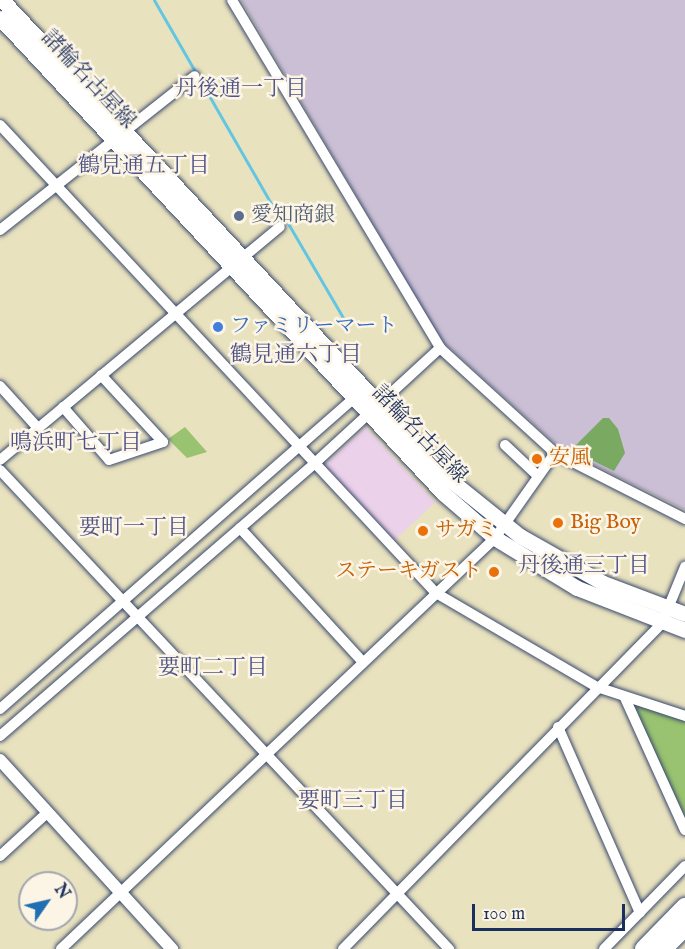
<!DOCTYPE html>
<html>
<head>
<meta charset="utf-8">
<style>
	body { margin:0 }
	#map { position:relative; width:685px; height:949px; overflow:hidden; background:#e9e2bf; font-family:"IM FELL English","Noto Serif JP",serif }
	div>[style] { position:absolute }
	.built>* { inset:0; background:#ecd1ea; transform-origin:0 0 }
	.industrial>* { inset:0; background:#cbbfd5 }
	.green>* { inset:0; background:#99c370 }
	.forest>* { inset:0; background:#7aa962 }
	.stream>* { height:3px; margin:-1.5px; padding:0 1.5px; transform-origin:1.5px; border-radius:1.5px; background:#63c6e1 }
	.roads { filter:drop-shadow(0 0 2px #3a4a6d) drop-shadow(0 0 2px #3a4a6d) }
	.minor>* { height:10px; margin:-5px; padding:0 5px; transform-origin:5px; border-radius:5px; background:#fff }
	.tertiary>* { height:12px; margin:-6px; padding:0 6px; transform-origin:6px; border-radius:6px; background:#fff }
	.primary>* { height:15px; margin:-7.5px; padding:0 7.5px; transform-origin:7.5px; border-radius:7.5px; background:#fff }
	.motorway>* { height:18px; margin:-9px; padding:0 9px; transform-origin:9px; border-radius:9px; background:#fff }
	.dots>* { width:16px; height:16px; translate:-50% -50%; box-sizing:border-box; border:3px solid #fcf5e5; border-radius:50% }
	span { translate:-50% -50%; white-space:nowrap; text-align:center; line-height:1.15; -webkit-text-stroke:5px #fcf5e5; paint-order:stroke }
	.street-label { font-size:21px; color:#1b2f5e }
	.service-label { font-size:21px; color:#4e5e75 }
	.left { translate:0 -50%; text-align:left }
	.shop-label { font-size:21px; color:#366cbe }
	.food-label { font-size:21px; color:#c56008 }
	.right { translate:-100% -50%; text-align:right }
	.neighbourhood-label { font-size:22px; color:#4e5488 }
	.north { position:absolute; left:18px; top:871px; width:60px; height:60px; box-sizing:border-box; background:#fcf5e5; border:2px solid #a2a6af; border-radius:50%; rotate:56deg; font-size:16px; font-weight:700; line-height:24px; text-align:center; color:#1b2f5e }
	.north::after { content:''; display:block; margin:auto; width:21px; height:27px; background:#1f6fb2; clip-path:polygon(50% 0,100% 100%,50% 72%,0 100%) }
	.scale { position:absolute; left:472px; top:904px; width:153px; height:27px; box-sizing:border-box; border:3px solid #1b2f5e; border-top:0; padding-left:8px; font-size:18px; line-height:21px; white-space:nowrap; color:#1b2f5e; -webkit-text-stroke:4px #fcf5e5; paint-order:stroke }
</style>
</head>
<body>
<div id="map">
	<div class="built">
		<i style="left:365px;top:427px;width:103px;height:56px;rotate:47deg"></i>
	</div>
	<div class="industrial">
		<i style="clip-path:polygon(241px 0,685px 0,685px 510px,560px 448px,441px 340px)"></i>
	</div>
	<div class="green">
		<i style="clip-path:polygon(185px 427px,207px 452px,187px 458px,168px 439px)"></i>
		<i style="clip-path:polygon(638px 706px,685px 720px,685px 819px,635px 710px)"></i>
	</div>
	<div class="forest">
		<i style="clip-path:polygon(603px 418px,609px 418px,618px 429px,625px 453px,614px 471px,571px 450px)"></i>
	</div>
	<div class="stream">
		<i style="left:154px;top:0;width:239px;rotate:60.1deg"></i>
		<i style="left:273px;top:207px;width:18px;rotate:45deg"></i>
		<i style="left:286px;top:220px;width:123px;rotate:59.7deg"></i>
	</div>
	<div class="roads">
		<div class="minor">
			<i style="left:232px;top:0;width:405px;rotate:59.1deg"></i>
			<i style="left:440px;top:348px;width:156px;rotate:42.4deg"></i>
			<i style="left:555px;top:453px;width:146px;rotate:26.9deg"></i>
			<i style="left:0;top:125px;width:640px;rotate:47.03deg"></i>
			<i style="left:436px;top:593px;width:186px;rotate:30.3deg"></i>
			<i style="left:597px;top:687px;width:93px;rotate:18.2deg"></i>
			<i style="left:0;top:230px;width:248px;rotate:-38.3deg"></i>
			<i style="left:0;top:386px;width:57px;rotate:47.9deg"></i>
			<i style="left:63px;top:407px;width:70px;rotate:49deg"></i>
			<i style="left:109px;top:460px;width:57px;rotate:-18.4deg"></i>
			<i style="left:163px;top:442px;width:91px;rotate:-132.8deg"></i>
			<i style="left:505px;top:445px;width:45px;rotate:43.2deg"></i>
			<i style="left:0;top:460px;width:364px;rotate:-39.8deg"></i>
			<i style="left:0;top:470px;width:657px;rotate:46.85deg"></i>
			<i style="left:240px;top:528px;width:182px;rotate:47.5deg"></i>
			<i style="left:625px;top:698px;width:145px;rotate:65.6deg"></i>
			<i style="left:0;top:709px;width:471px;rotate:-41.3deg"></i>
			<i style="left:558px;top:727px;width:203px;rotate:66.2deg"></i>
			<i style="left:0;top:736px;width:417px;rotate:-40.9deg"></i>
			<i style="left:315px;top:463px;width:170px;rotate:-42.6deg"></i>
			<i style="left:0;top:856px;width:64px;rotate:-42.5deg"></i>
			<i style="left:61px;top:949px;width:598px;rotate:-43.44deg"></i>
			<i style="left:495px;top:538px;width:104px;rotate:-54.8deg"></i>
			<i style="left:343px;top:949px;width:456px;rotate:-45.6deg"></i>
			<i style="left:662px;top:623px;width:61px;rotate:-67.7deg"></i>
			<i style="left:604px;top:949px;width:116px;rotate:-45.7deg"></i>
		</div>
		<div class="tertiary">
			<i style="left:0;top:760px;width:256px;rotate:47.7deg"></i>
		</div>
		<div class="primary">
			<i style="left:2px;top:0;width:655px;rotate:46.98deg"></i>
			<i style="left:449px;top:479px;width:91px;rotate:38.8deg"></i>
			<i style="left:520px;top:536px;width:95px;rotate:29.5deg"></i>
			<i style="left:603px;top:583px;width:88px;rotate:20.7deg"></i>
			<i style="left:0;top:18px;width:650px;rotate:47deg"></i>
			<i style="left:443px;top:493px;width:69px;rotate:40.9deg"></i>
			<i style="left:495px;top:538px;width:96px;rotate:31.4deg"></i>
			<i style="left:577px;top:588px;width:116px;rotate:21.3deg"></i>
		</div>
		<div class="motorway">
			<i style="left:644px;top:949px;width:59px;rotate:-45.7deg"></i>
			<i style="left:663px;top:949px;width:31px;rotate:-45deg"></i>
		</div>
	</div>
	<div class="dots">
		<i style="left:239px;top:216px;background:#5c6f8a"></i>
		<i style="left:218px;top:327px;background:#3f7fe0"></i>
		<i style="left:537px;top:459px;background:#e8710a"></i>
		<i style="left:558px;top:523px;background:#e8710a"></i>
		<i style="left:423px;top:531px;background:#e8710a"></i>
		<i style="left:494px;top:572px;background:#e8710a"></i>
	</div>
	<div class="street-label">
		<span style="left:88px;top:80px;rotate:47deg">諸輪名古屋線</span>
		<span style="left:419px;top:435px;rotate:46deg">諸輪名古屋線</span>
	</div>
	<div class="service-label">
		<span class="left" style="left:251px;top:216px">愛知商銀</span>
	</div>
	<div class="shop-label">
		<span class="left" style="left:230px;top:327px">ファミリーマート</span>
	</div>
	<div class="food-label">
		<span class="left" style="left:549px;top:459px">安風</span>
		<span class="left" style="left:570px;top:523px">Big Boy</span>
		<span class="left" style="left:435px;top:531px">サガミ</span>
		<span class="right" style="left:482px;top:572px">ステーキガスト</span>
	</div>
	<div class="neighbourhood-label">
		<span style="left:241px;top:90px">丹後通一丁目</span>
		<span style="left:144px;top:167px">鶴見通五丁目</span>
		<span style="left:296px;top:356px">鶴見通六丁目</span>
		<span style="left:76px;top:444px">鳴浜町七丁目</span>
		<span style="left:134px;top:529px">要町一丁目</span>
		<span style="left:584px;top:567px">丹後通三丁目</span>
		<span style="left:213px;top:669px">要町二丁目</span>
		<span style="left:353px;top:802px">要町三丁目</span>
	</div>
	<div class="north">N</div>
	<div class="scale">100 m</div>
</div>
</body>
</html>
